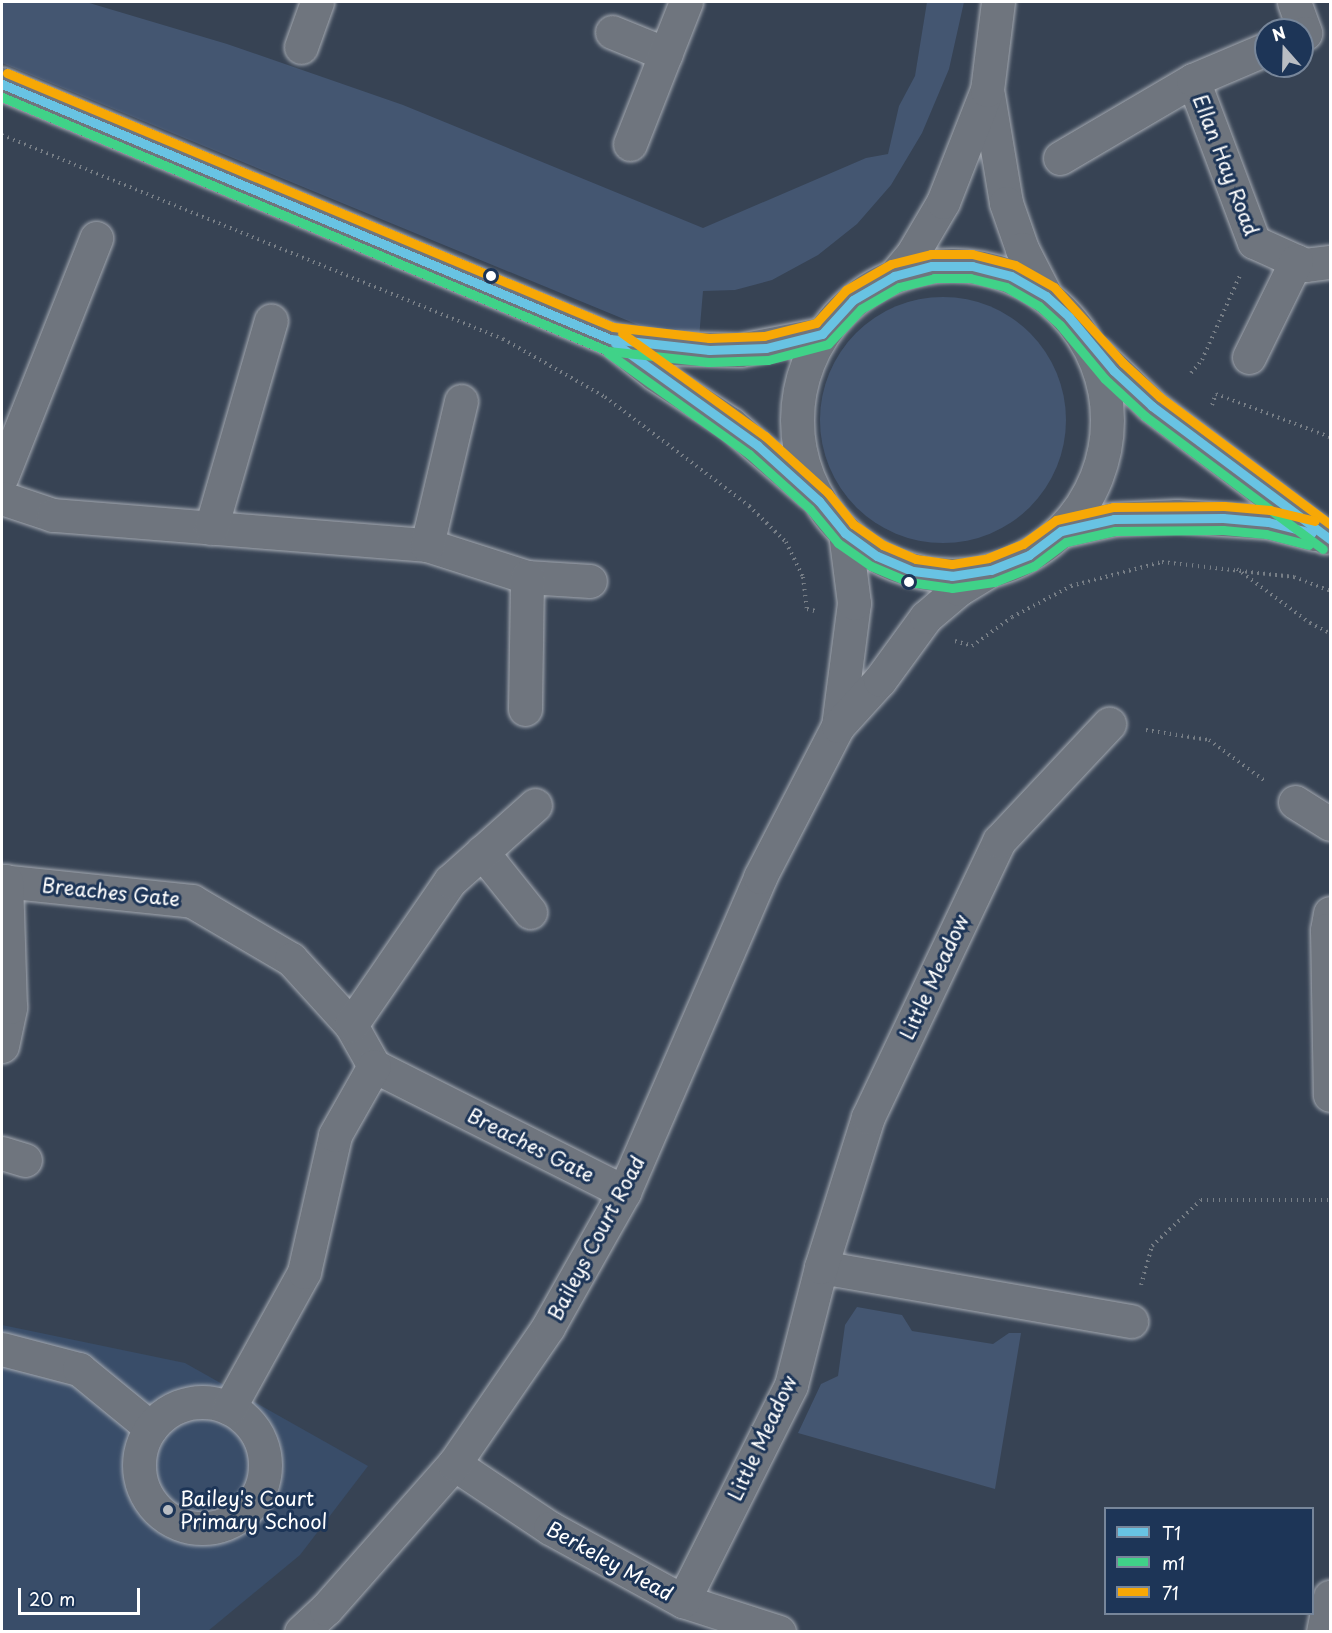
<!DOCTYPE html>
<html>
<head>
<meta charset="utf-8">
<style>
	body { margin:0 }
	#map { position:relative; width:1332px; height:1633px; overflow:hidden; background:#374354; font-family:"Playpen Sans",sans-serif }
	div>[style] { position:absolute }
	.built>* { inset:0; background:#394d69 }
	.green>* { inset:0; background:#445671 }
	.round { border-radius:50% }
	.path>* { height:4px; margin-top:-2px; transform-origin:0; background:repeating-linear-gradient(90deg,#777e86 0 1.5px,transparent 0 6px) }
	.roads { filter:drop-shadow(0 0 2px #a5aab2) drop-shadow(0 0 2px #a5aab2) }
	.minor>* { height:33px; margin:-16.5px; padding:0 16.5px; transform-origin:16.5px; border-radius:16.5px; background:#6f757e }
	.minor>.ring { margin:-16.5px; padding:0; box-sizing:content-box; background:none; border:33px solid #6f757e; border-radius:50% }
	.bus-1>* { height:9px; margin:-4.5px; padding:0 4.5px; transform-origin:4.5px; border-radius:4.5px; background:#68c3e3 }
	.bus-2>* { height:9px; margin:-4.5px; padding:0 4.5px; transform-origin:4.5px; border-radius:4.5px; background:#40d288 }
	.bus-3>* { height:9px; margin:-4.5px; padding:0 4.5px; transform-origin:4.5px; border-radius:4.5px; background:#f7a806 }
	.dots>* { width:16px; height:16px; translate:-50% -50%; box-sizing:border-box; border:3px solid #1d3557; border-radius:50% }
	span { translate:-50% -50%; white-space:nowrap; text-align:center; line-height:1.15; -webkit-text-stroke:6px #1d3557; paint-order:stroke }
	.street-label { font-size:20px; color:#fff }
	.poi-label { font-size:20px; color:#fff }
	.left { translate:0 -50%; text-align:left }
	.frame { position:absolute; inset:0; border:3px solid #fff; pointer-events:none }
	.legend { position:absolute; left:1104px; top:1507px; width:210px; height:108px; box-sizing:border-box; background:#1d3557; border:2px solid #77869a; margin:0; padding:8px 10px; list-style:none; font-size:18px; color:#fff }
	.legend li { display:flex; align-items:center; gap:12px; height:30px }
	.legend b { width:30px; border:2px solid #77869a }
	.north { position:absolute; left:1254px; top:18px; width:60px; height:60px; box-sizing:border-box; background:#1d3557; border:2px solid #77869a; border-radius:50%; rotate:340deg; font-size:16px; font-weight:700; line-height:24px; text-align:center; color:#fff }
	.north::after { content:''; display:block; margin:auto; width:21px; height:27px; background:#b9bdc3; clip-path:polygon(50% 0,100% 100%,50% 72%,0 100%) }
	.scale { position:absolute; left:18px; top:1588px; width:122px; height:27px; box-sizing:border-box; border:3px solid #fff; border-top:0; padding-left:8px; font-size:18px; line-height:21px; white-space:nowrap; color:#fff; -webkit-text-stroke:4px #1d3557; paint-order:stroke }
</style>
</head>
<body>
<div id="map">
	<div class="built">
		<i style="clip-path:polygon(2px 1325px,185px 1363px,368px 1466px,300px 1555px,208px 1631px,2px 1631px)"></i>
	</div>
	<div class="green">
		<i style="clip-path:polygon(2px 2px,86px 2px,227px 44px,403px 105px,703px 228px,866px 158px,888px 154px,899px 106px,915px 76px,927px 2px,964px 2px,949px 69px,922px 133px,891px 185px,857px 224px,818px 255px,772px 280px,735px 290px,703px 291px,699px 338px,665px 336px,2px 63px)"></i>
		<i class="round" style="left:820px;top:297px;width:246px;height:246px"></i>
		<i style="clip-path:polygon(857px 1307px,902px 1315px,912px 1331px,993px 1344px,1009px 1333px,1021px 1333px,995px 1489px,798px 1433px,821px 1384px,838px 1376px,845px 1325px)"></i>
	</div>
	<div class="path">
		<i style="left:2px;top:135px;width:541px;rotate:22.16deg"></i>
		<i style="left:503px;top:339px;width:117px;rotate:29.6deg"></i>
		<i style="left:605px;top:397px;width:181px;rotate:37.1deg"></i>
		<i style="left:749px;top:506px;width:52px;rotate:44.2deg"></i>
		<i style="left:786px;top:542px;width:39px;rotate:64deg"></i>
		<i style="left:803px;top:577px;width:32px;rotate:83deg"></i>
		<i style="left:807px;top:609px;width:9px;rotate:13deg"></i>
		<i style="left:1191px;top:373px;width:17px;rotate:-50deg"></i>
		<i style="left:1202px;top:360px;width:93px;rotate:-65.9deg"></i>
		<i style="left:1212px;top:405px;width:12px;rotate:-70deg"></i>
		<i style="left:1216px;top:394px;width:122px;rotate:20.7deg"></i>
		<i style="left:1237px;top:569px;width:91px;rotate:36.5deg"></i>
		<i style="left:1310px;top:623px;width:22px;rotate:27deg"></i>
		<i style="left:955px;top:641px;width:18px;rotate:16deg"></i>
		<i style="left:972px;top:646px;width:49px;rotate:-35.9deg"></i>
		<i style="left:1012px;top:617px;width:67px;rotate:-27.7deg"></i>
		<i style="left:1071px;top:586px;width:94px;rotate:-14.8deg"></i>
		<i style="left:1162px;top:562px;width:133px;rotate:6.5deg"></i>
		<i style="left:1294px;top:577px;width:39px;rotate:21deg"></i>
		<i style="left:1146px;top:730px;width:64px;rotate:9deg"></i>
		<i style="left:1209px;top:740px;width:69px;rotate:36.2deg"></i>
		<i style="left:1141px;top:1285px;width:41px;rotate:-74.2deg"></i>
		<i style="left:1152px;top:1246px;width:67px;rotate:-43.2deg"></i>
		<i style="left:1201px;top:1200px;width:129px"></i>
	</div>
	<div class="roads">
		<div class="minor">
			<i style="left:1294px;top:2px;width:33px;rotate:70deg"></i>
			<i style="left:1305px;top:33px;width:3px;rotate:162deg"></i>
			<i style="left:612px;top:32px;width:58px;rotate:22.2deg"></i>
			<i style="left:301px;top:47px;width:48px;rotate:-70.4deg"></i>
			<i style="left:1193px;top:80px;width:173px;rotate:69.4deg"></i>
			<i style="left:1254px;top:242px;width:56px;rotate:24.3deg"></i>
			<i style="left:1305px;top:265px;width:25px;rotate:-7deg"></i>
			<i style="left:2px;top:84px;width:659px;rotate:22.75deg"></i>
			<i style="left:610px;top:339px;width:59px;rotate:8.8deg"></i>
			<i style="left:668px;top:348px;width:72px;rotate:1.6deg"></i>
			<i style="left:740px;top:350px;width:84px;rotate:-11deg"></i>
			<i style="left:988px;top:95px;width:109px;rotate:80.5deg"></i>
			<i style="left:1006px;top:203px;width:49px;rotate:70.8deg"></i>
			<i style="left:1022px;top:249px;width:53px;rotate:62.9deg"></i>
			<i style="left:630px;top:144px;width:153px;rotate:-68.5deg"></i>
			<i style="left:1060px;top:158px;width:154px;rotate:-30.4deg"></i>
			<i style="left:1193px;top:80px;width:79px;rotate:-23deg"></i>
			<i class="ring" style="left:797px;top:265px;width:277px;height:277px"></i>
			<i style="left:894px;top:276px;width:30px;rotate:-50deg"></i>
			<i style="left:913px;top:253px;width:59px;rotate:-59.5deg"></i>
			<i style="left:943px;top:202px;width:120px;rotate:-68.6deg"></i>
			<i style="left:987px;top:90px;width:89px;rotate:-82.9deg"></i>
			<i style="left:612px;top:340px;width:55px;rotate:38.3deg"></i>
			<i style="left:655px;top:374px;width:91px;rotate:33.3deg"></i>
			<i style="left:731px;top:424px;width:106px;rotate:40.8deg"></i>
			<i style="left:1096px;top:352px;width:78px;rotate:44deg"></i>
			<i style="left:1152px;top:406px;width:217px;rotate:37.1deg"></i>
			<i style="left:1249px;top:357px;width:107px;rotate:-63.9deg"></i>
			<i style="left:2px;top:476px;width:256px;rotate:-68.4deg"></i>
			<i style="left:2px;top:498px;width:54px;rotate:18.4deg"></i>
			<i style="left:53px;top:515px;width:375px;rotate:4.6deg"></i>
			<i style="left:427px;top:545px;width:105px;rotate:17.7deg"></i>
			<i style="left:527px;top:577px;width:63px;rotate:3.6deg"></i>
			<i style="left:211px;top:528px;width:216px;rotate:-73.9deg"></i>
			<i style="left:1061px;top:531px;width:54px;rotate:-12.8deg"></i>
			<i style="left:1114px;top:519px;width:63px;rotate:-2.7deg"></i>
			<i style="left:1177px;top:516px;width:91px;rotate:3.8deg"></i>
			<i style="left:1268px;top:522px;width:48px;rotate:14.6deg"></i>
			<i style="left:427px;top:545px;width:148px;rotate:-76.7deg"></i>
			<i style="left:525px;top:709px;width:132px;rotate:-89.1deg"></i>
			<i style="left:838px;top:726px;width:124px;rotate:-82.6deg"></i>
			<i style="left:854px;top:603px;width:71px;rotate:-97.3deg"></i>
			<i style="left:1295px;top:802px;width:41px;rotate:32.2deg"></i>
			<i style="left:482px;top:852px;width:77px;rotate:51.3deg"></i>
			<i style="left:2px;top:881px;width:191px;rotate:6deg"></i>
			<i style="left:192px;top:901px;width:115px;rotate:30.4deg"></i>
			<i style="left:291px;top:959px;width:89px;rotate:47.7deg"></i>
			<i style="left:351px;top:1025px;width:47px;rotate:60.7deg"></i>
			<i style="left:374px;top:1066px;width:280px;rotate:26.7deg"></i>
			<i style="left:1330px;top:913px;width:17px;rotate:100deg"></i>
			<i style="left:1327px;top:930px;width:165px;rotate:89deg"></i>
			<i style="left:351px;top:1025px;width:175px;rotate:-55.5deg"></i>
			<i style="left:450px;top:881px;width:114px;rotate:-41.8deg"></i>
			<i style="left:2px;top:1046px;width:40px;rotate:-78deg"></i>
			<i style="left:10px;top:1007px;width:126px;rotate:-91.8deg"></i>
			<i style="left:2px;top:1153px;width:24px;rotate:17deg"></i>
			<i style="left:821px;top:1267px;width:315px;rotate:9.9deg"></i>
			<i style="left:2px;top:1349px;width:80px;rotate:14.6deg"></i>
			<i style="left:79px;top:1369px;width:93px;rotate:39.3deg"></i>
			<i class="ring" style="left:139px;top:1402px;width:93px;height:93px"></i>
			<i style="left:229px;top:1408px;width:155px;rotate:-61.1deg"></i>
			<i style="left:304px;top:1272px;width:140px;rotate:-77.2deg"></i>
			<i style="left:335px;top:1135px;width:79px;rotate:-60.5deg"></i>
			<i style="left:454px;top:1464px;width:115px;rotate:33.7deg"></i>
			<i style="left:550px;top:1528px;width:152px;rotate:28.8deg"></i>
			<i style="left:683px;top:1601px;width:101px;rotate:17.9deg"></i>
			<i style="left:683px;top:1601px;width:241px;rotate:-63.4deg"></i>
			<i style="left:791px;top:1385px;width:122px;rotate:-75.7deg"></i>
			<i style="left:821px;top:1267px;width:157px;rotate:-72.6deg"></i>
			<i style="left:868px;top:1117px;width:306px;rotate:-64.6deg"></i>
			<i style="left:999px;top:841px;width:161px;rotate:-46.8deg"></i>
			<i style="left:301px;top:1632px;width:34px;rotate:-43deg"></i>
			<i style="left:326px;top:1609px;width:193px;rotate:-48.6deg"></i>
			<i style="left:454px;top:1464px;width:166px;rotate:-55.5deg"></i>
			<i style="left:548px;top:1327px;width:155px;rotate:-60.6deg"></i>
			<i style="left:624px;top:1192px;width:343px;rotate:-66.6deg"></i>
			<i style="left:760px;top:877px;width:170px;rotate:-62.7deg"></i>
			<i style="left:838px;top:726px;width:62px;rotate:-47.6deg"></i>
			<i style="left:880px;top:680px;width:78px;rotate:-53.9deg"></i>
			<i style="left:926px;top:617px;width:43px;rotate:-40.3deg"></i>
			<i style="left:959px;top:589px;width:37px;rotate:-31deg"></i>
			<i style="left:1323px;top:1632px;width:36px;rotate:-79deg"></i>
		</div>
	</div>
	<div class="bus-1">
		<i style="left:2px;top:84px;width:659px;rotate:22.75deg"></i>
		<i style="left:610px;top:339px;width:100px;rotate:6.3deg"></i>
		<i style="left:709px;top:350px;width:57px;rotate:-2deg"></i>
		<i style="left:766px;top:348px;width:58px;rotate:-14deg"></i>
		<i style="left:822px;top:334px;width:46px;rotate:-47.6deg"></i>
		<i style="left:853px;top:300px;width:48px;rotate:-30.3deg"></i>
		<i style="left:894px;top:276px;width:39px;rotate:-15deg"></i>
		<i style="left:932px;top:266px;width:40px"></i>
		<i style="left:972px;top:266px;width:40px;rotate:14.4deg"></i>
		<i style="left:1011px;top:276px;width:40px;rotate:29.7deg"></i>
		<i style="left:1046px;top:296px;width:31px;rotate:42deg"></i>
		<i style="left:1069px;top:317px;width:70px;rotate:50.2deg"></i>
		<i style="left:1114px;top:371px;width:52px;rotate:42.6deg"></i>
		<i style="left:1152px;top:406px;width:222px;rotate:36.8deg"></i>
		<i style="left:615px;top:343px;width:175px;rotate:35.7deg"></i>
		<i style="left:757px;top:445px;width:84px;rotate:42.1deg"></i>
		<i style="left:819px;top:501px;width:41px;rotate:50.9deg"></i>
		<i style="left:845px;top:533px;width:39px;rotate:36deg"></i>
		<i style="left:877px;top:556px;width:39px;rotate:23deg"></i>
		<i style="left:913px;top:571px;width:39px;rotate:7deg"></i>
		<i style="left:952px;top:576px;width:39px;rotate:-9deg"></i>
		<i style="left:991px;top:570px;width:41px;rotate:-21.5deg"></i>
		<i style="left:1029px;top:555px;width:40px;rotate:-37deg"></i>
		<i style="left:1061px;top:531px;width:54px;rotate:-12.8deg"></i>
		<i style="left:1114px;top:519px;width:109px;rotate:-0.5deg"></i>
		<i style="left:1223px;top:518px;width:45px;rotate:5.1deg"></i>
		<i style="left:1268px;top:522px;width:45px;rotate:14deg"></i>
	</div>
	<div class="bus-2">
		<i style="left:2px;top:97px;width:657px;rotate:22.74deg"></i>
		<i style="left:608px;top:351px;width:101px;rotate:6.3deg"></i>
		<i style="left:708px;top:362px;width:60px;rotate:-1.9deg"></i>
		<i style="left:768px;top:360px;width:62px;rotate:-14.9deg"></i>
		<i style="left:828px;top:344px;width:48px;rotate:-46.7deg"></i>
		<i style="left:861px;top:309px;width:44px;rotate:-30.1deg"></i>
		<i style="left:899px;top:287px;width:36px;rotate:-14deg"></i>
		<i style="left:934px;top:278px;width:36px"></i>
		<i style="left:970px;top:278px;width:37px;rotate:14deg"></i>
		<i style="left:1006px;top:287px;width:38px;rotate:30deg"></i>
		<i style="left:1039px;top:306px;width:28px;rotate:42deg"></i>
		<i style="left:1060px;top:325px;width:70px;rotate:50.2deg"></i>
		<i style="left:1105px;top:379px;width:54px;rotate:42.8deg"></i>
		<i style="left:1145px;top:416px;width:222px;rotate:36.8deg"></i>
		<i style="left:608px;top:353px;width:173px;rotate:35.6deg"></i>
		<i style="left:749px;top:454px;width:82px;rotate:42deg"></i>
		<i style="left:810px;top:509px;width:44px;rotate:50.5deg"></i>
		<i style="left:838px;top:543px;width:40px;rotate:34.9deg"></i>
		<i style="left:871px;top:566px;width:41px;rotate:22.8deg"></i>
		<i style="left:909px;top:582px;width:43px;rotate:7.9deg"></i>
		<i style="left:952px;top:588px;width:42px;rotate:-8.1deg"></i>
		<i style="left:994px;top:582px;width:43px;rotate:-21.8deg"></i>
		<i style="left:1034px;top:566px;width:40px;rotate:-37deg"></i>
		<i style="left:1066px;top:542px;width:50px;rotate:-12.7deg"></i>
		<i style="left:1115px;top:531px;width:108px;rotate:-0.5deg"></i>
		<i style="left:1223px;top:530px;width:43px;rotate:5.3deg"></i>
		<i style="left:1266px;top:534px;width:44px;rotate:14.3deg"></i>
	</div>
	<div class="bus-3">
		<i style="left:7px;top:73px;width:657px;rotate:22.74deg"></i>
		<i style="left:613px;top:327px;width:97px;rotate:6.5deg"></i>
		<i style="left:709px;top:338px;width:55px;rotate:-2.1deg"></i>
		<i style="left:764px;top:336px;width:54px;rotate:-14deg"></i>
		<i style="left:816px;top:323px;width:45px;rotate:-47.7deg"></i>
		<i style="left:846px;top:290px;width:52px;rotate:-30deg"></i>
		<i style="left:891px;top:264px;width:41px;rotate:-14deg"></i>
		<i style="left:931px;top:254px;width:41px"></i>
		<i style="left:972px;top:254px;width:44px;rotate:14.3deg"></i>
		<i style="left:1015px;top:265px;width:45px;rotate:29.4deg"></i>
		<i style="left:1054px;top:287px;width:103px;rotate:47.8deg"></i>
		<i style="left:1123px;top:363px;width:50px;rotate:42.6deg"></i>
		<i style="left:1160px;top:397px;width:212px;rotate:36.8deg"></i>
		<i style="left:622px;top:333px;width:176px;rotate:35.8deg"></i>
		<i style="left:765px;top:436px;width:85px;rotate:42.1deg"></i>
		<i style="left:828px;top:493px;width:40px;rotate:51deg"></i>
		<i style="left:853px;top:524px;width:37px;rotate:35deg"></i>
		<i style="left:883px;top:545px;width:36px;rotate:23deg"></i>
		<i style="left:916px;top:559px;width:36px;rotate:8deg"></i>
		<i style="left:952px;top:564px;width:36px;rotate:-9deg"></i>
		<i style="left:988px;top:558px;width:38px;rotate:-22deg"></i>
		<i style="left:1023px;top:544px;width:41px;rotate:-36deg"></i>
		<i style="left:1056px;top:520px;width:58px;rotate:-12.8deg"></i>
		<i style="left:1113px;top:507px;width:111px;rotate:-0.5deg"></i>
		<i style="left:1224px;top:506px;width:46px;rotate:5deg"></i>
		<i style="left:1270px;top:510px;width:46px;rotate:13.7deg"></i>
	</div>
	<div class="dots">
		<i style="left:491px;top:276px;background:#fff"></i>
		<i style="left:909px;top:582px;background:#fff"></i>
		<i style="left:168px;top:1510px;background:#b9bdc3"></i>
	</div>
	<div class="street-label">
		<span style="left:1226px;top:165px;rotate:69deg">Ellan Hay Road</span>
		<span style="left:111px;top:892px;rotate:6deg">Breaches Gate</span>
		<span style="left:934px;top:977px;rotate:-65deg">Little Meadow</span>
		<span style="left:531px;top:1145px;rotate:27deg">Breaches Gate</span>
		<span style="left:596px;top:1238px;rotate:-62deg">Baileys Court Road</span>
		<span style="left:762px;top:1438px;rotate:-65deg">Little Meadow</span>
		<span style="left:610px;top:1561px;rotate:29deg">Berkeley Mead</span>
	</div>
	<div class="poi-label">
		<span class="left" style="left:180px;top:1510px">Bailey's Court<br>Primary School</span>
	</div>
	<div class="frame"></div>
	<ul class="legend">
	<li><b style="height:8px;background:#68c3e3"></b>T1</li>
	<li><b style="height:8px;background:#40d288"></b>m1</li>
	<li><b style="height:8px;background:#f7a806"></b>71</li>
	</ul>
	<div class="north">N</div>
	<div class="scale">20 m</div>
</div>
</body>
</html>
